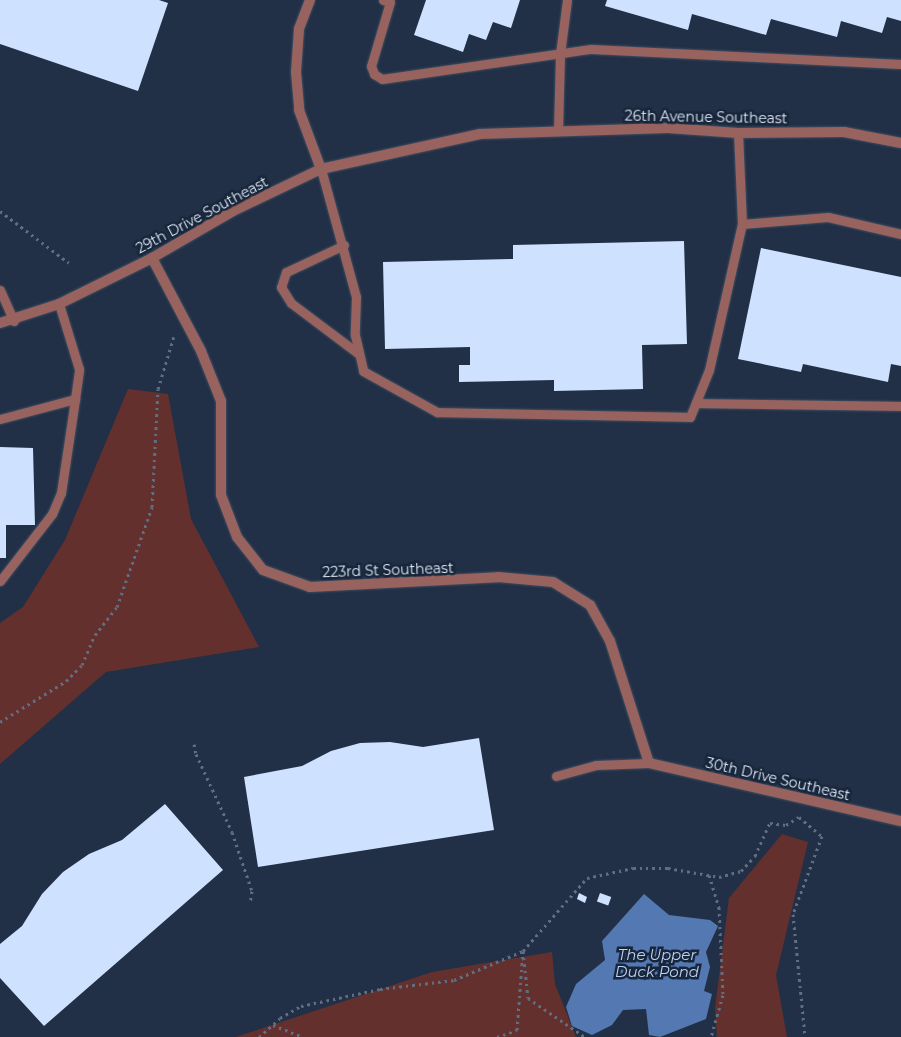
<!DOCTYPE html>
<html>
<head>
<meta charset="utf-8">
<style>
	body { margin:0 }
	#map { position:relative; width:901px; height:1037px; overflow:hidden; background:#213046; font-family:Montserrat,sans-serif }
	div>[style] { position:absolute }
	.green>* { inset:0; background:#64302d }
	.water>* { inset:0; background:#5378b2 }
	.building>* { inset:0; background:#cee1fe; transform-origin:0 0 }
	.path>* { height:3px; margin-top:-1.5px; transform-origin:0; background:repeating-linear-gradient(90deg,#616e81 0 2.5px,transparent 0 6.5px) }
	.roads { filter:drop-shadow(0 0 1px #404e62) drop-shadow(0 0 1px #404e62) }
	.service>* { height:9px; margin:-4.5px; padding:0 4.5px; transform-origin:4.5px; border-radius:4.5px; background:#98625e }
	.minor>* { height:10px; margin:-5px; padding:0 5px; transform-origin:5px; border-radius:5px; background:#98625e }
	.tertiary>* { height:10px; margin:-5px; padding:0 5px; transform-origin:5px; border-radius:5px; background:#98625e }
	span { translate:-50% -50%; white-space:nowrap; text-align:center; line-height:1.15; -webkit-text-stroke:5px #18263b; paint-order:stroke }
	.street-label { font-size:14px; color:#e0e9f8 }
	.water-label { font-size:15px; color:#bdd2f3; font-style:italic }
</style>
</head>
<body>
<div id="map">
	<div class="green">
		<i style="clip-path:polygon(128px 389px,168px 394px,191px 519px,259px 647px,106px 672px,0 764px,0 623px,23px 607px,65px 540px)"></i>
		<i style="clip-path:polygon(782px 834px,808px 842px,776px 975px,787px 1037px,717px 1037px,715px 1008px,729px 898px)"></i>
		<i style="clip-path:polygon(552px 952px,555px 984px,576px 1037px,236px 1037px,432px 972px)"></i>
	</div>
	<div class="water">
		<i style="clip-path:polygon(644px 894px,669px 915px,710px 920px,718px 926px,706px 952px,710px 967px,704px 991px,712px 994px,706px 1019px,660px 1037px,649px 1035px,646px 1009px,623px 1010px,612px 1025px,592px 1035px,572px 1026px,566px 1007px,576px 984px,605px 960px,602px 941px)"></i>
	</div>
	<div class="building">
		<i style="clip-path:polygon(0 0,159px 0,168px 3px,138px 91px,0 44px)"></i>
		<i style="clip-path:polygon(426px 0,520px 0,511px 28px,493px 22px,486px 40px,469px 34px,463px 52px,414px 35px)"></i>
		<i style="clip-path:polygon(607px 0,901px 0,901px 21px,887px 17px,882px 33px,841px 21px,837px 37px,771px 19px,766px 35px,692px 14px,688px 30px,605px 6px)"></i>
		<i style="clip-path:polygon(684px 241px,687px 344px,642px 345px,643px 389px,554px 391px,554px 380px,459px 382px,459px 365px,470px 365px,470px 347px,385px 349px,383px 262px,513px 259px,513px 245px)"></i>
		<i style="clip-path:polygon(761px 248px,901px 277px,901px 366px,891px 364px,888px 382px,803px 364px,801px 372px,738px 359px)"></i>
		<i style="clip-path:polygon(0 447px,33px 448px,35px 525px,6px 525px,6px 558px,0 558px)"></i>
		<i style="clip-path:polygon(479px 738px,494px 830px,258px 867px,244px 777px,302px 766px,331px 751px,360px 743px,390px 742px,423px 747px)"></i>
		<i style="clip-path:polygon(165px 804px,223px 870px,44px 1026px,0 978px,0 944px,22px 926px,42px 894px,63px 872px,89px 854px,122px 840px)"></i>
		<i style="clip-path:polygon(579px 893px,587px 897px,585px 903px,577px 899px)"></i>
		<i style="left:600px;top:893px;width:12px;height:9px;rotate:20deg"></i>
	</div>
	<div class="path">
		<i style="left:0;top:211px;width:86px;rotate:37deg"></i>
		<i style="left:0;top:722px;width:78px;rotate:-31.8deg"></i>
		<i style="left:66px;top:681px;width:23px;rotate:-45deg"></i>
		<i style="left:82px;top:665px;width:33px;rotate:-67deg"></i>
		<i style="left:95px;top:635px;width:36px;rotate:-52deg"></i>
		<i style="left:117px;top:607px;width:106px;rotate:-70.7deg"></i>
		<i style="left:152px;top:507px;width:118px;rotate:-87.1deg"></i>
		<i style="left:158px;top:389px;width:55px;rotate:-73.2deg"></i>
		<i style="left:194px;top:744px;width:10px;rotate:79deg"></i>
		<i style="left:196px;top:754px;width:86px;rotate:65.2deg"></i>
		<i style="left:232px;top:832px;width:62px;rotate:71.3deg"></i>
		<i style="left:252px;top:891px;width:12px;rotate:99deg"></i>
		<i style="left:709px;top:875px;width:34px;rotate:73deg"></i>
		<i style="left:719px;top:907px;width:88px;rotate:87.4deg"></i>
		<i style="left:723px;top:995px;width:44px;rotate:105.9deg"></i>
		<i style="left:273px;top:1025px;width:32px;rotate:22deg"></i>
		<i style="left:259px;top:1037px;width:28px;rotate:-42deg"></i>
		<i style="left:280px;top:1018px;width:24px;rotate:-30deg"></i>
		<i style="left:301px;top:1006px;width:81px;rotate:-12.1deg"></i>
		<i style="left:380px;top:989px;width:75px;rotate:-6.9deg"></i>
		<i style="left:454px;top:980px;width:75px;rotate:-22.8deg"></i>
		<i style="left:523px;top:951px;width:97px;rotate:-48.8deg"></i>
		<i style="left:587px;top:878px;width:47px;rotate:-12.3deg"></i>
		<i style="left:633px;top:868px;width:35px"></i>
		<i style="left:668px;top:868px;width:52px;rotate:10deg"></i>
		<i style="left:719px;top:877px;width:23px;rotate:-15deg"></i>
		<i style="left:741px;top:871px;width:21px;rotate:-47deg"></i>
		<i style="left:755px;top:856px;width:36px;rotate:-66deg"></i>
		<i style="left:770px;top:823px;width:16px;rotate:7deg"></i>
		<i style="left:786px;top:825px;width:15px;rotate:-32deg"></i>
		<i style="left:799px;top:817px;width:30px;rotate:40deg"></i>
		<i style="left:822px;top:836px;width:83px;rotate:110.4deg"></i>
		<i style="left:793px;top:914px;width:124px;rotate:84.4deg"></i>
		<i style="left:497px;top:1037px;width:21px;rotate:-19deg"></i>
		<i style="left:517px;top:1030px;width:79px;rotate:-85.7deg"></i>
		<i style="left:523px;top:951px;width:47px;rotate:83.9deg"></i>
		<i style="left:528px;top:998px;width:69px;rotate:34.4deg"></i>
	</div>
	<div class="roads">
		<div class="service">
			<i style="left:383px;top:0;width:7px;rotate:16deg"></i>
			<i style="left:390px;top:2px;width:67px;rotate:106.5deg"></i>
			<i style="left:371px;top:66px;width:9px;rotate:69deg"></i>
			<i style="left:374px;top:74px;width:9px;rotate:32deg"></i>
			<i style="left:382px;top:79px;width:211px;rotate:-8.2deg"></i>
			<i style="left:591px;top:49px;width:310px;rotate:2.8deg"></i>
			<i style="left:558px;top:131px;width:77px;rotate:-88.5deg"></i>
			<i style="left:560px;top:54px;width:54px;rotate:-82.6deg"></i>
			<i style="left:321px;top:169px;width:133px;rotate:74.7deg"></i>
			<i style="left:356px;top:297px;width:38px;rotate:92deg"></i>
			<i style="left:355px;top:335px;width:37px;rotate:77deg"></i>
			<i style="left:363px;top:371px;width:85px;rotate:29deg"></i>
			<i style="left:437px;top:412px;width:253px;rotate:1.1deg"></i>
			<i style="left:690px;top:417px;width:51px;rotate:-68deg"></i>
			<i style="left:709px;top:370px;width:150px;rotate:-77.3deg"></i>
			<i style="left:742px;top:224px;width:91px;rotate:-92.5deg"></i>
			<i style="left:742px;top:224px;width:86px;rotate:-4.7deg"></i>
			<i style="left:828px;top:217px;width:75px;rotate:13.1deg"></i>
			<i style="left:344px;top:245px;width:64px;rotate:155deg"></i>
			<i style="left:286px;top:272px;width:16px;rotate:108deg"></i>
			<i style="left:281px;top:287px;width:19px;rotate:58deg"></i>
			<i style="left:291px;top:303px;width:85px;rotate:36.9deg"></i>
			<i style="left:0;top:290px;width:34px;rotate:66deg"></i>
			<i style="left:696px;top:403px;width:205px;rotate:0.8deg"></i>
			<i style="left:0;top:419px;width:78px;rotate:-14.9deg"></i>
			<i style="left:75px;top:399px;width:30px;rotate:-82deg"></i>
			<i style="left:79px;top:369px;width:68px;rotate:-107.1deg"></i>
			<i style="left:0;top:581px;width:85px;rotate:-52.2deg"></i>
			<i style="left:52px;top:514px;width:23px;rotate:-67deg"></i>
			<i style="left:61px;top:493px;width:95px;rotate:-81.5deg"></i>
			<i style="left:556px;top:776px;width:41px;rotate:-15.4deg"></i>
			<i style="left:596px;top:765px;width:53px;rotate:-2.2deg"></i>
		</div>
		<div class="minor">
			<i style="left:310px;top:0;width:31px;rotate:111deg"></i>
			<i style="left:299px;top:29px;width:43px;rotate:94deg"></i>
			<i style="left:296px;top:72px;width:38px;rotate:85deg"></i>
			<i style="left:299px;top:110px;width:63px;rotate:69.6deg"></i>
			<i style="left:152px;top:258px;width:105px;rotate:62.2deg"></i>
			<i style="left:201px;top:351px;width:54px;rotate:68.2deg"></i>
			<i style="left:221px;top:401px;width:94px;rotate:90deg"></i>
			<i style="left:221px;top:495px;width:45px;rotate:69.1deg"></i>
			<i style="left:237px;top:537px;width:42px;rotate:51.8deg"></i>
			<i style="left:263px;top:570px;width:50px;rotate:19.9deg"></i>
			<i style="left:310px;top:587px;width:188px;rotate:-3deg"></i>
			<i style="left:498px;top:577px;width:55px;rotate:5.2deg"></i>
			<i style="left:553px;top:582px;width:44px;rotate:31.9deg"></i>
			<i style="left:590px;top:605px;width:41px;rotate:60.9deg"></i>
			<i style="left:610px;top:641px;width:128px;rotate:72.3deg"></i>
			<i style="left:649px;top:763px;width:259px;rotate:13deg"></i>
		</div>
		<div class="tertiary">
			<i style="left:0;top:323px;width:62px;rotate:-17.9deg"></i>
			<i style="left:59px;top:304px;width:104px;rotate:-26.3deg"></i>
			<i style="left:152px;top:258px;width:94px;rotate:-30.1deg"></i>
			<i style="left:233px;top:211px;width:98px;rotate:-25.5deg"></i>
			<i style="left:321px;top:169px;width:163px;rotate:-12.4deg"></i>
			<i style="left:480px;top:134px;width:188px;rotate:-1.8deg"></i>
			<i style="left:668px;top:128px;width:70px;rotate:4.1deg"></i>
			<i style="left:738px;top:133px;width:106px;rotate:-0.5deg"></i>
			<i style="left:844px;top:132px;width:58px;rotate:10.9deg"></i>
		</div>
	</div>
	<div class="street-label">
		<span style="left:706px;top:117px;rotate:1deg">26th Avenue Southeast</span>
		<span style="left:202px;top:215px;rotate:-28deg">29th Drive Southeast</span>
		<span style="left:388px;top:570px;rotate:-2deg">223rd St Southeast</span>
		<span style="left:778px;top:779px;rotate:13deg">30th Drive Southeast</span>
	</div>
	<div class="water-label">
		<span style="left:657px;top:963px">The Upper<br>Duck Pond</span>
	</div>
</div>
</body>
</html>
